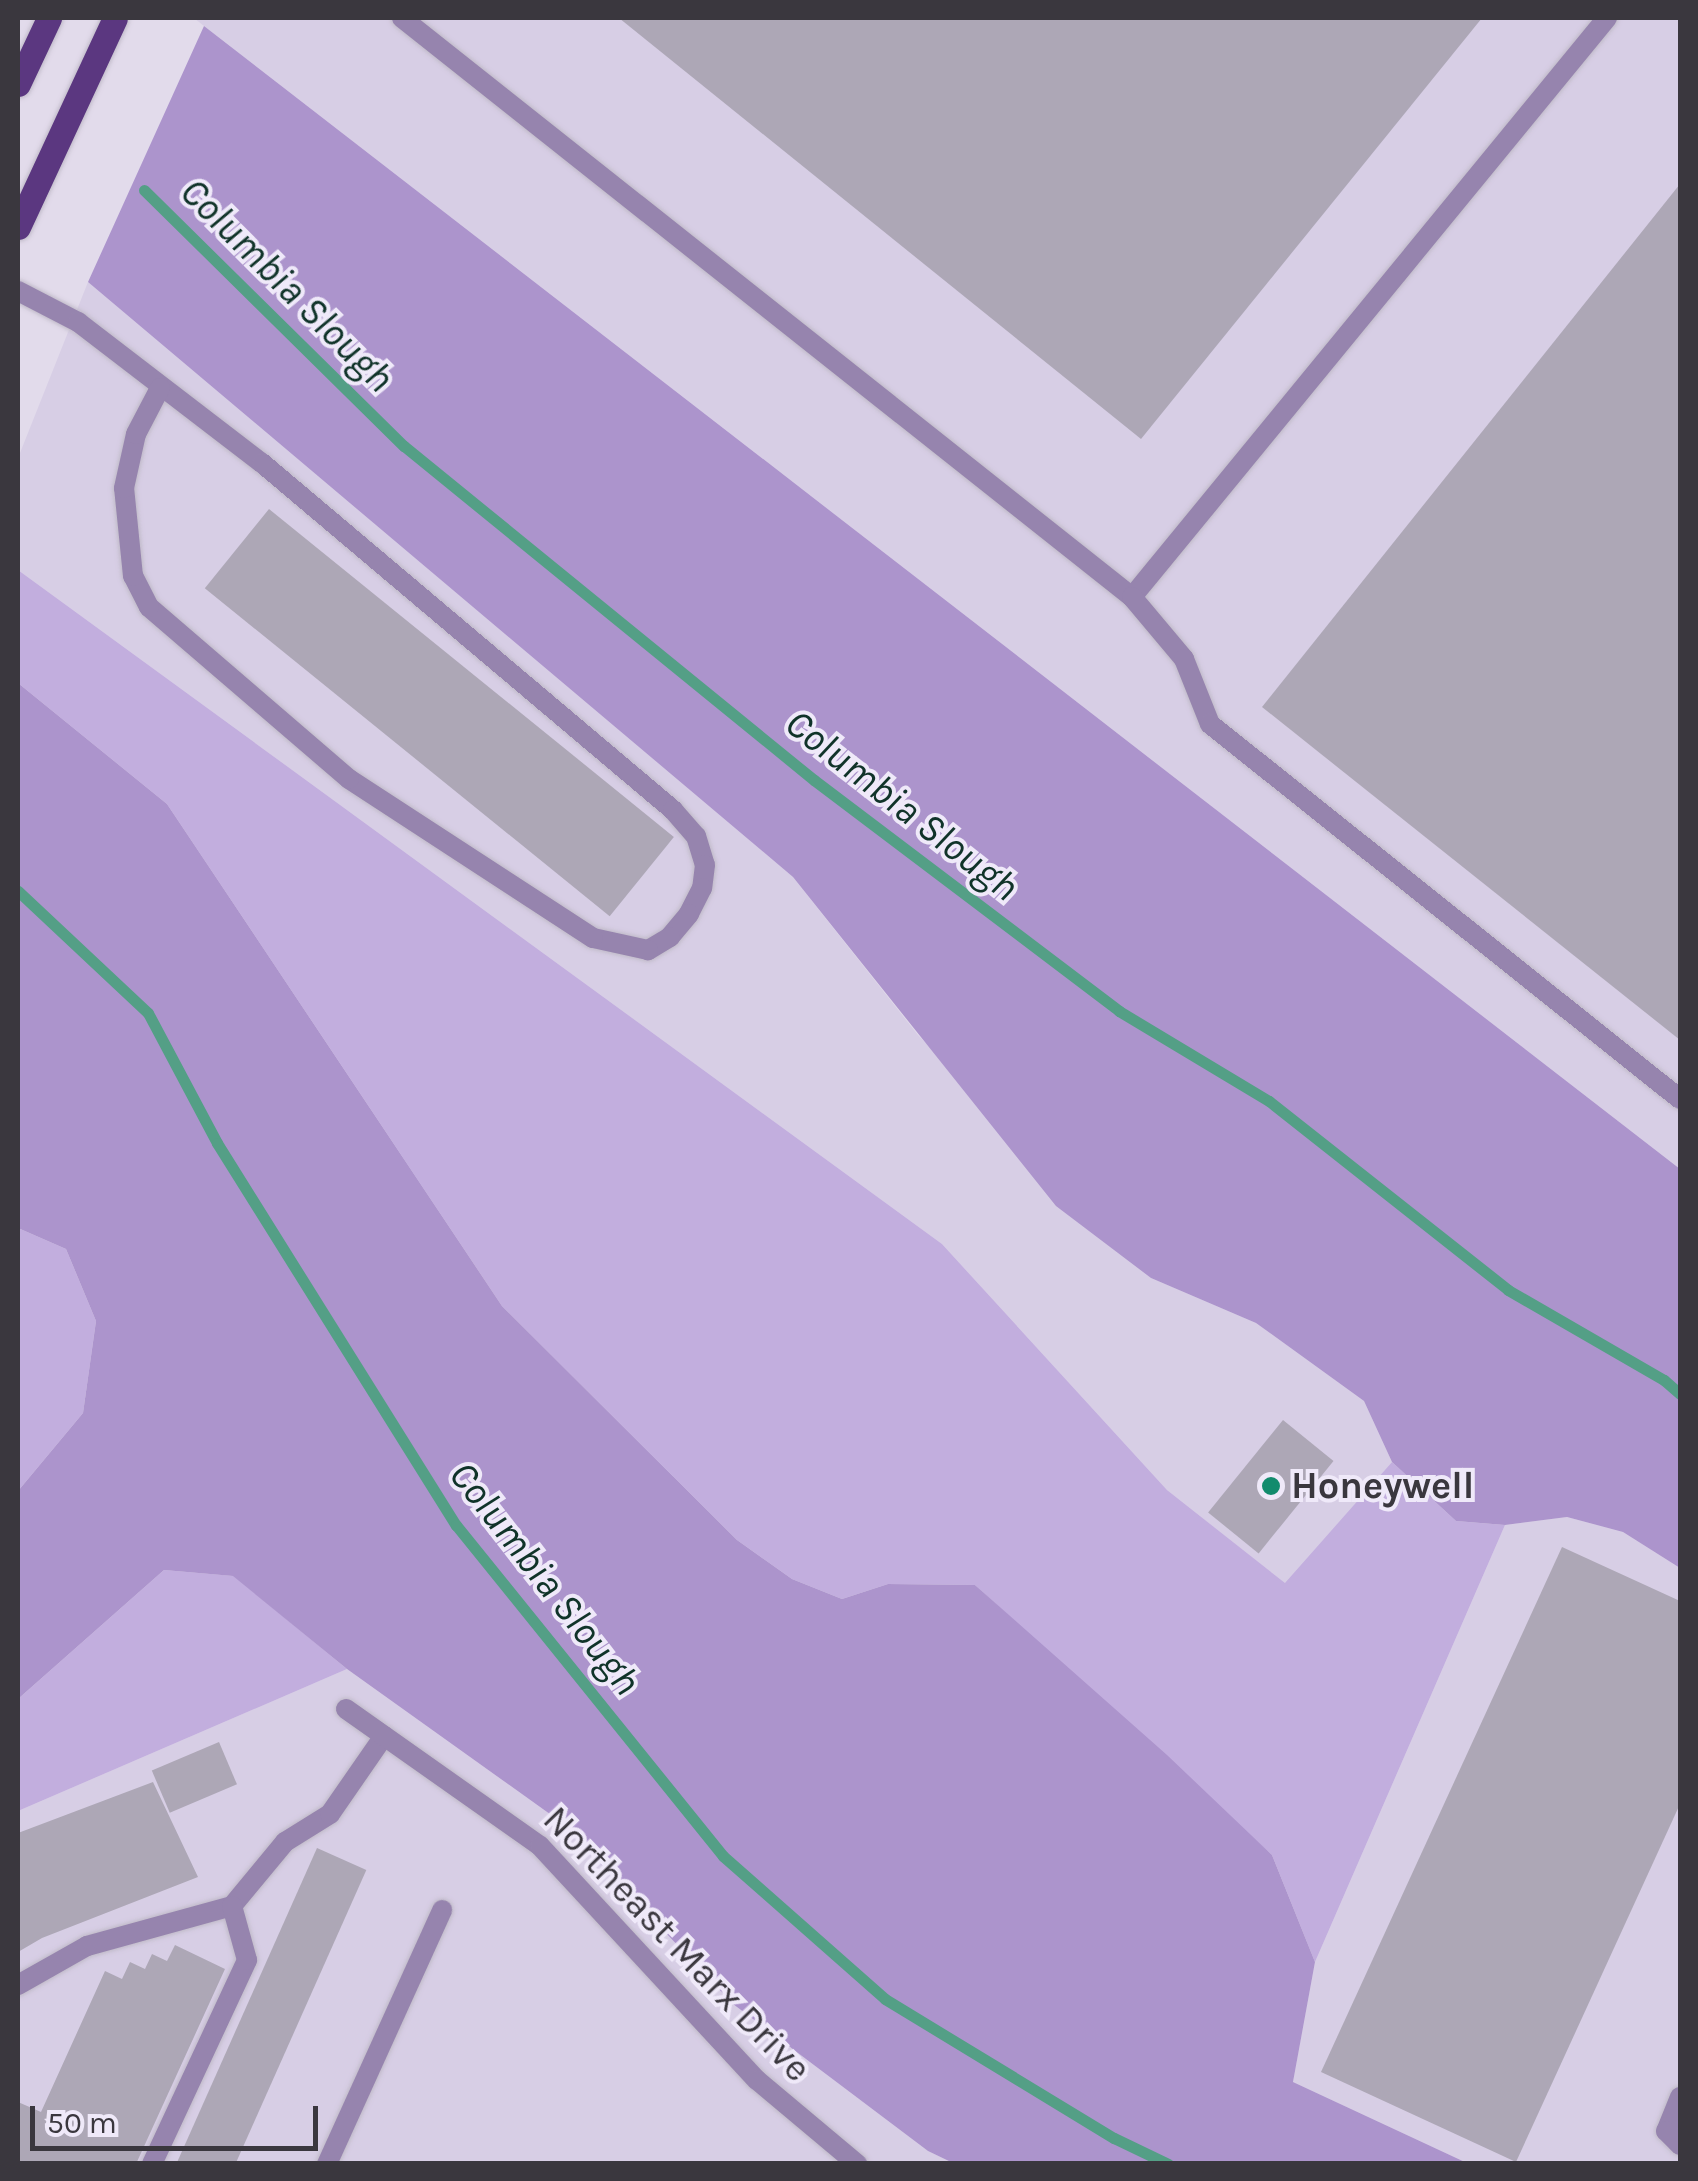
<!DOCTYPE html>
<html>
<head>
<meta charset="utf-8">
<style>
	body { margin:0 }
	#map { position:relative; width:1698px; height:2181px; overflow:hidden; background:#e2dbeb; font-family:Karla,sans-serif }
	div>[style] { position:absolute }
	.built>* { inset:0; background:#d7cee5 }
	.green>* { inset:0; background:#c2aede }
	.forest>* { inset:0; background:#ac94cc }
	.stream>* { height:11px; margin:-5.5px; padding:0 5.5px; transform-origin:5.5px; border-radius:5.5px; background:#549f86 }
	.building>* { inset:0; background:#ada7b6; transform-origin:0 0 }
	.roads { filter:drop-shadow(0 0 2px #c0bac8) drop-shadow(0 0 2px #c0bac8) }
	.lane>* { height:20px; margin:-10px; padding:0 10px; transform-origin:10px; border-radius:10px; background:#9684ae }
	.street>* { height:20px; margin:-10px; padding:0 10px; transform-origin:10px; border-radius:10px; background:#9684ae }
	.primary>* { height:25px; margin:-12.5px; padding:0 12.5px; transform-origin:12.5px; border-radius:12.5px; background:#5b3780 }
	.dots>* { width:28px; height:28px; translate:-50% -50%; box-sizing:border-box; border:5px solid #efe9f9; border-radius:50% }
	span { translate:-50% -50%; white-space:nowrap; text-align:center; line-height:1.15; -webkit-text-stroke:8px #efe9f9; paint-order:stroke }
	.poi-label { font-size:38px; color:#3a373e; font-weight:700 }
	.left { translate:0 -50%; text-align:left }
	.street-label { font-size:38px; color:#3a373e }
	.water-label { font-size:40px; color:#103329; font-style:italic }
	.frame { position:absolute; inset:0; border:20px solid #3a373e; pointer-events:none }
	.scale { position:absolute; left:30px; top:2106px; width:288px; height:45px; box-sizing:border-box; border:5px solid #3a373e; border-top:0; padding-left:12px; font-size:30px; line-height:35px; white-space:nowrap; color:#3a373e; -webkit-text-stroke:8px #efe9f9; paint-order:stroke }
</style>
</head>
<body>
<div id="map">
	<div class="built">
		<i style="clip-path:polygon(194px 18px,1680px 18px,1680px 1169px,204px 26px)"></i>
		<i style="clip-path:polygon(88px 282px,793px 877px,918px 1035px,1151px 1278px,1256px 1323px,1364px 1401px,1392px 1462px,1286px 1584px,1167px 1490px,942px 1244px,18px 570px,18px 458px)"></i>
		<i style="clip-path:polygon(1567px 1517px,1623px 1532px,1680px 1568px,1680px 2163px,1467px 2163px,1293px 2082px,1315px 1962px,1505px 1525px)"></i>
		<i style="clip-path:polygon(347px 1669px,561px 1822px,733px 2004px,928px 2151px,953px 2163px,18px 2163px,18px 1811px)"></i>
	</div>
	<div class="green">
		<i style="clip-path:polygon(18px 570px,942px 1244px,1167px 1490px,1285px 1583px,1392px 1462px,1456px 1521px,1505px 1525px,1315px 1962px,1272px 1855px,975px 1585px,888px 1584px,842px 1599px,792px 1579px,737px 1540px,502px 1306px,167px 804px,18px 683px)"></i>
		<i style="clip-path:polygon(18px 1228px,66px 1249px,96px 1321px,83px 1413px,18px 1491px)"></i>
		<i style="clip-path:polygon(164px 1570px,234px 1576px,347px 1669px,18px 1811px,18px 1699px)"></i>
	</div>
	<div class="forest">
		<i style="clip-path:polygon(204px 26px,1680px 1169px,1680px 1568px,1623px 1532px,1567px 1517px,1505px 1525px,1456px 1521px,1392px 1462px,1364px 1401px,1256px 1323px,1151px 1278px,1056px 1206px,793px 877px,88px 282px)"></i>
		<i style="clip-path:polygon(18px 683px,167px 804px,502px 1306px,737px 1540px,792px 1579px,842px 1599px,888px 1584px,975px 1585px,1167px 1755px,1272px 1855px,1315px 1962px,1293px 2082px,1467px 2163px,953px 2163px,928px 2151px,733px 2004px,561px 1822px,347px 1669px,233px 1576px,164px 1570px,18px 1699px,18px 1491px,83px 1413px,96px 1321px,66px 1249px,18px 1228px)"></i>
	</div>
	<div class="stream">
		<i style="left:144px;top:190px;width:365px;rotate:44.6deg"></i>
		<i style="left:404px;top:446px;width:529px;rotate:39.17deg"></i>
		<i style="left:814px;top:780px;width:383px;rotate:37.1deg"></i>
		<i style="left:1119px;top:1011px;width:175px;rotate:31deg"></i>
		<i style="left:1269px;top:1101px;width:305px;rotate:38.3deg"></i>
		<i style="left:1508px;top:1290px;width:180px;rotate:30deg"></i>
		<i style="left:1664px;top:1380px;width:21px;rotate:41deg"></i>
		<i style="left:18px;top:891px;width:178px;rotate:43.2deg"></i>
		<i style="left:148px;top:1013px;width:147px;rotate:62deg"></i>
		<i style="left:217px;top:1143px;width:451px;rotate:58deg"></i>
		<i style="left:456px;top:1525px;width:425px;rotate:51.1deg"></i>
		<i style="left:723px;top:1856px;width:216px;rotate:41.4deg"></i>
		<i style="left:885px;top:1999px;width:268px;rotate:31.3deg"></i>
		<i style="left:1114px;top:2138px;width:60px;rotate:25.7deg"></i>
	</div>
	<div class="building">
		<i style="clip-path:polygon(619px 18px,1482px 18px,1141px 439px)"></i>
		<i style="clip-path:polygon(1680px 184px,1680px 1040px,1262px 707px)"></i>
		<i style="left:269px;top:509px;width:521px;height:102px;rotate:39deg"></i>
		<i style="left:1283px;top:1420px;width:65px;height:119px;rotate:39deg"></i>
		<i style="clip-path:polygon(1562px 1547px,1680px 1601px,1680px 1804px,1516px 2162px,1321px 2072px)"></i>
		<i style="left:219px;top:1742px;width:46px;height:73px;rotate:67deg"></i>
		<i style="clip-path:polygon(153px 1782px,198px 1877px,42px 1938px,18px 1952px,18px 1833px)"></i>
		<i style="left:317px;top:1848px;width:54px;height:347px;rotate:24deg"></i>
		<i style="clip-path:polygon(175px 1945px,225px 1969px,136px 2164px,18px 2164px,18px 2102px,41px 2112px,105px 1971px,122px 1979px,130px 1962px,145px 1969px,152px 1954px,167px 1961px)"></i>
	</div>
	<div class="roads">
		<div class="lane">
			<i style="left:402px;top:18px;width:932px;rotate:38.42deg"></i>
			<i style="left:1132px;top:597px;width:749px;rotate:-50.64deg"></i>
			<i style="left:18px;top:291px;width:68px;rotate:27.3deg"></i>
			<i style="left:78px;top:322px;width:232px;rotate:37.5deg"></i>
			<i style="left:262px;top:463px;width:538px;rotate:40.17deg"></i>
			<i style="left:673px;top:810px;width:35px;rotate:49deg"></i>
			<i style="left:696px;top:836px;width:30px;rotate:73deg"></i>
			<i style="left:705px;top:865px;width:23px;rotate:97deg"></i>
			<i style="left:702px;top:888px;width:29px;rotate:117deg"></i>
			<i style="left:689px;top:914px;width:30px;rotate:130deg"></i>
			<i style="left:670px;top:937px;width:26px;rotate:149deg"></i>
			<i style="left:648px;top:950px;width:56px;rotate:-167.7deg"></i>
			<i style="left:593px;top:938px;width:291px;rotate:-146.9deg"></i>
			<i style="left:349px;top:779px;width:264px;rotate:-139.3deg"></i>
			<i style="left:149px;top:607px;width:35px;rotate:-117deg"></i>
			<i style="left:133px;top:576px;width:88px;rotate:-95.8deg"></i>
			<i style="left:124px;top:488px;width:55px;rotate:-77.5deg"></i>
			<i style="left:136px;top:434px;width:52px;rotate:-62.4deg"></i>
			<i style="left:1132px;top:597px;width:81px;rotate:50deg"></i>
			<i style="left:1184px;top:659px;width:70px;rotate:68.2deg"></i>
			<i style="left:1210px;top:724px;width:601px;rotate:38.59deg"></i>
			<i style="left:18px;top:1985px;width:79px;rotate:-29.5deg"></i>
			<i style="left:87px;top:1946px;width:150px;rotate:-15.4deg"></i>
			<i style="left:232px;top:1906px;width:83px;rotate:-50.4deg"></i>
			<i style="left:285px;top:1842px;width:53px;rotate:-31.9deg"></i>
			<i style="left:330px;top:1814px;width:95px;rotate:-55.3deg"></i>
			<i style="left:1680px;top:2097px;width:37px;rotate:112deg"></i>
			<i style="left:1666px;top:2131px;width:20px;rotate:45deg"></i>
			<i style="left:152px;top:2164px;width:225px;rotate:-65deg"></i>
			<i style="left:247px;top:1960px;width:56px;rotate:-105.5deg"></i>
			<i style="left:327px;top:2164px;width:279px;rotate:-65.6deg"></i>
		</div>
		<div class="street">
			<i style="left:346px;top:1709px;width:237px;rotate:35.2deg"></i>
			<i style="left:540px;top:1846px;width:319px;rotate:47.2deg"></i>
			<i style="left:757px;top:2080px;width:131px;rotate:40deg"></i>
		</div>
		<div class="primary">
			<i style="left:18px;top:84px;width:73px;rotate:-64.8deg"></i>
			<i style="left:18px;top:227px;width:230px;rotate:-65.1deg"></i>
		</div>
	</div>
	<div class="dots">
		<i style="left:1271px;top:1486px;background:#128b6d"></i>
	</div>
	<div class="poi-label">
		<span class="left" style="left:1291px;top:1486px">Honeywell</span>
	</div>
	<div class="street-label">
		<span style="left:677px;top:1944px;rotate:46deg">Northeast Marx Drive</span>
	</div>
	<div class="water-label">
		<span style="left:287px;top:285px;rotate:45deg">Columbia Slough</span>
		<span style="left:902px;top:805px;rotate:38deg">Columbia Slough</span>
		<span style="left:545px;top:1578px;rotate:52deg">Columbia Slough</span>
	</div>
	<div class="frame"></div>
	<div class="scale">50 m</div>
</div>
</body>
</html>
